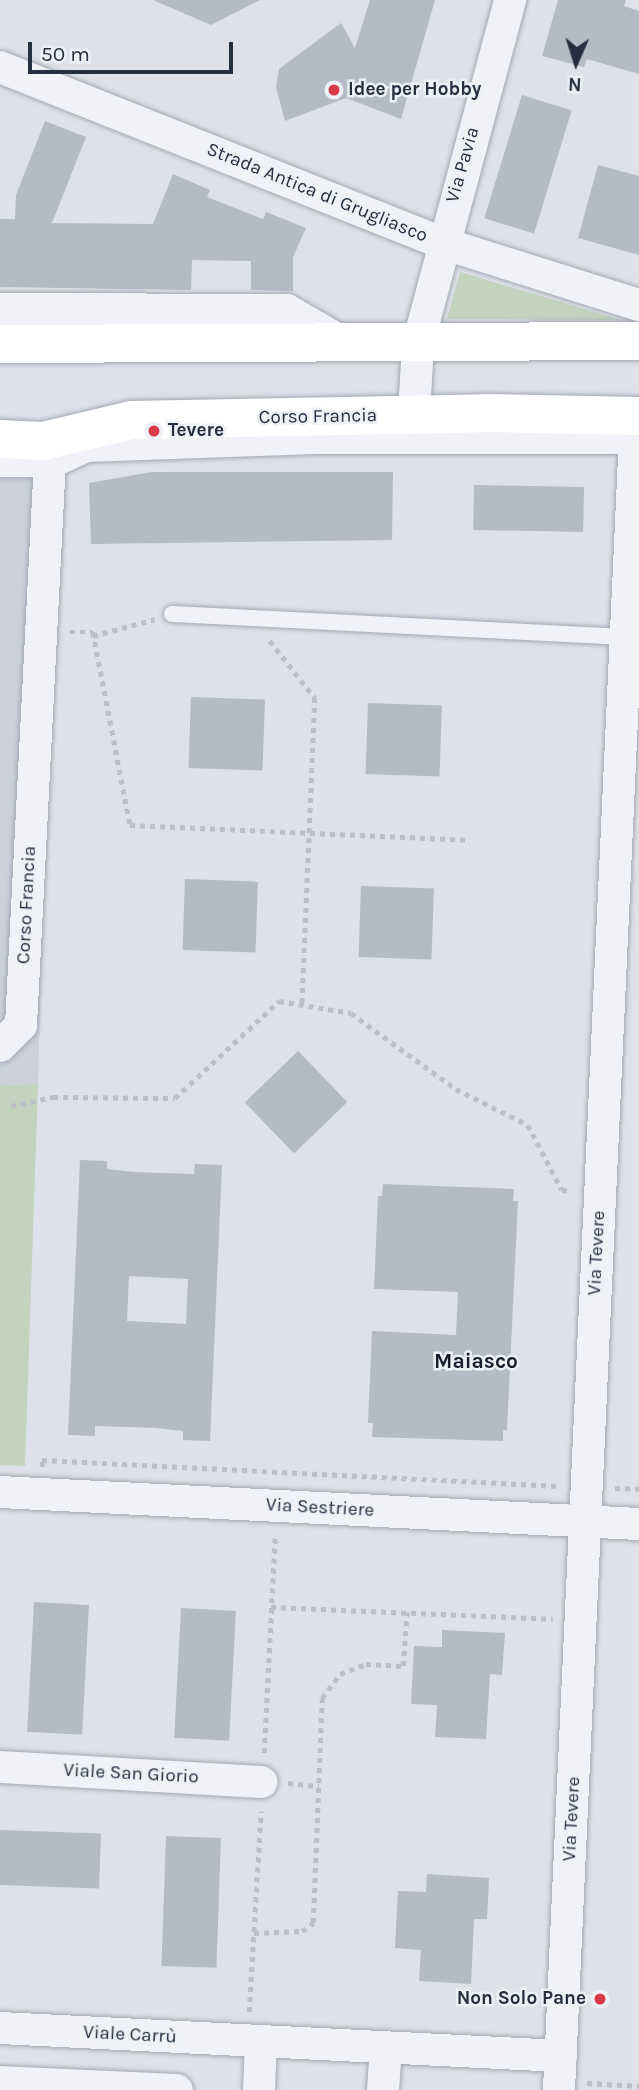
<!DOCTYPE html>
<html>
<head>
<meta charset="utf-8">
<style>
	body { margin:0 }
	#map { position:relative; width:639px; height:2090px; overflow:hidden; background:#dee1e9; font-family:Karla,sans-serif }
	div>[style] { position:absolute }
	.built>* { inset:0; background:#cbd0db }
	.green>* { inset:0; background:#c2d3be }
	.building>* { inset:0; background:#b4bac6; transform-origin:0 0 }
	.path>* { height:4.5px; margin-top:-2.25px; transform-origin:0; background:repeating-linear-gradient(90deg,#bcbfc8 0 5px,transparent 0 10px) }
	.roads { filter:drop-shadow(0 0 2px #a3a8b3) drop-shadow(0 0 2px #a3a8b3) }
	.lane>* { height:16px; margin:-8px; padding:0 8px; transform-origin:8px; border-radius:8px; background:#f1f2f7 }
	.street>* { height:32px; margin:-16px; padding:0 16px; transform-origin:16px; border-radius:16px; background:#f1f2f7 }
	.primary>* { height:38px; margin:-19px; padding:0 19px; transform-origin:19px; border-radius:19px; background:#fff }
	.dots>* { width:19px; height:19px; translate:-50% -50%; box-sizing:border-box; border:4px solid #edf0f6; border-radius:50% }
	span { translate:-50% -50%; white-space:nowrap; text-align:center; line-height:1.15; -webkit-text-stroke:5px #edf0f6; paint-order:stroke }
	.poi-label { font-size:19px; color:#262e41; font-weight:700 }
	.left { translate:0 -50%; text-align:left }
	.right { translate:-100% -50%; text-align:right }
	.street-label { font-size:19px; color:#262e41 }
	.neighbourhood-label { font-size:21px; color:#181f31; font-weight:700 }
	.north { position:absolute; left:541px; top:28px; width:70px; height:70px; -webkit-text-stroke:5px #edf0f6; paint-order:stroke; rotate:183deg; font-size:19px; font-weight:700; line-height:28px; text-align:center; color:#262e41 }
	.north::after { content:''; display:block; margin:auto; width:24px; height:32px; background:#262e41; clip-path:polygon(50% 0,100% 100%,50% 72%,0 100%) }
	.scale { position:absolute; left:28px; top:42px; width:205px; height:32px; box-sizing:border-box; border:4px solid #262e41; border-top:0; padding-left:9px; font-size:21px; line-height:24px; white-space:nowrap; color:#262e41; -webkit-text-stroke:5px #edf0f6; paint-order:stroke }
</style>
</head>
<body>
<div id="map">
	<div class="built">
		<i style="clip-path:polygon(0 460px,54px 461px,38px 1084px,0 1085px)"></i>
	</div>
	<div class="green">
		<i style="clip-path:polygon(460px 272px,621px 320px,447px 319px)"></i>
		<i style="clip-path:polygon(38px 1084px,25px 1466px,0 1465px,0 1085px)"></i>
	</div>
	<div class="building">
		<i style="clip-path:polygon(153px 0,260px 0,211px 25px)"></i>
		<i style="clip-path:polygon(370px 0,435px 0,401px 119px,346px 98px,285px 121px,276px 87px,279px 69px,341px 23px,355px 48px)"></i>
		<i style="clip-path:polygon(558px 0,626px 0,624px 6px,639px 11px,639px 74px,587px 59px,584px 67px,542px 56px)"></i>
		<i style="left:522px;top:95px;width:52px;height:129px;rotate:17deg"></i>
		<i style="clip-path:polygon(45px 121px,86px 137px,52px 223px,153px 224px,173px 174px,210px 190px,207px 197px,263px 219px,266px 212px,306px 228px,293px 257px,293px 291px,251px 290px,251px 261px,192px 260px,191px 290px,0 287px,0 219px,15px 219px,16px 195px)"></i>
		<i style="clip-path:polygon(598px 165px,639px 176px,639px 255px,578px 238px)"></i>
		<i style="clip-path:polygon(152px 472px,393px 472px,392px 540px,91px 544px,89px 483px)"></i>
		<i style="left:474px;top:485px;width:110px;height:45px;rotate:1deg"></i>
		<i style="left:191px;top:697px;width:74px;height:71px;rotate:2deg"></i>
		<i style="left:368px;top:703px;width:74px;height:71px;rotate:2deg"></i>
		<i style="left:185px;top:879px;width:73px;height:71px;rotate:2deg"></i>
		<i style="left:361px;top:886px;width:73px;height:71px;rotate:2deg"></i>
		<i style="left:298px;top:1051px;width:71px;height:74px;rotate:46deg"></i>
		<i style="clip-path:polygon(evenodd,80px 1160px,107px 1161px,107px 1169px,134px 1172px,194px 1174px,195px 1164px,222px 1165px,210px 1441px,183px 1440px,183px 1431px,156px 1428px,95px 1426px,95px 1436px,68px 1435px,80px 1160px,129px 1276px,188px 1279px,186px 1324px,127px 1321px,129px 1276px)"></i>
		<i style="clip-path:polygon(383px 1184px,514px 1189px,513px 1201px,518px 1201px,507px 1430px,503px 1430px,503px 1441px,372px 1437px,373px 1423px,368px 1423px,372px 1331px,456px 1335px,458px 1292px,374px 1289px,378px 1196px,382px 1196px)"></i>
		<i style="left:34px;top:1602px;width:55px;height:130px;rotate:3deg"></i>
		<i style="left:181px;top:1608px;width:55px;height:130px;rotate:3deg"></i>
		<i style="clip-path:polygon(442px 1630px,505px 1633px,502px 1675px,490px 1674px,486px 1739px,435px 1737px,437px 1705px,411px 1704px,414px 1646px,442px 1647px)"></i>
		<i style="left:0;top:1830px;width:101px;height:55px;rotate:2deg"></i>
		<i style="left:166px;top:1836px;width:55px;height:130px;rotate:2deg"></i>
		<i style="clip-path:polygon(427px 1874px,489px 1878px,487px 1919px,474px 1919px,471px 1984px,419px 1981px,421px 1950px,395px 1948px,398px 1891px,426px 1892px)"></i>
	</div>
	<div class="path">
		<i style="left:70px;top:632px;width:23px"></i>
		<i style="left:93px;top:632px;width:197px;rotate:79.1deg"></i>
		<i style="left:130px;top:825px;width:337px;rotate:2.5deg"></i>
		<i style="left:93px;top:636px;width:64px;rotate:-15.3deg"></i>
		<i style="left:270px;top:641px;width:73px;rotate:51.7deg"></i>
		<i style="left:315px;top:698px;width:307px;rotate:92.4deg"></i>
		<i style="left:11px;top:1106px;width:43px;rotate:-12.1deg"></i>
		<i style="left:53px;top:1097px;width:122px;rotate:0.5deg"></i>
		<i style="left:175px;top:1098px;width:142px;rotate:-43deg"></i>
		<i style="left:279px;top:1001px;width:73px;rotate:9.5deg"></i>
		<i style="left:351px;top:1013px;width:130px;rotate:35.9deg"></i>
		<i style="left:456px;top:1089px;width:80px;rotate:26.6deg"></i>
		<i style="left:528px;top:1125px;width:73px;rotate:62.4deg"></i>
		<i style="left:562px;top:1190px;width:10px;rotate:6deg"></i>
		<i style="left:42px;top:1467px;width:7px;rotate:-90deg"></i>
		<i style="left:42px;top:1460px;width:517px;rotate:2.88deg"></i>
		<i style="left:615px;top:1488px;width:24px;rotate:2deg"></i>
		<i style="left:271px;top:1607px;width:282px;rotate:2.4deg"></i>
		<i style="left:264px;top:1753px;width:219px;rotate:-87.1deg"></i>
		<i style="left:288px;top:1783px;width:31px;rotate:6deg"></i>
		<i style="left:254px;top:1933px;width:48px;rotate:-2.4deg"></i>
		<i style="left:302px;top:1931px;width:14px;rotate:-36deg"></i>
		<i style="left:313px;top:1923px;width:225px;rotate:-87.7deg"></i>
		<i style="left:322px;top:1698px;width:30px;rotate:-53deg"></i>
		<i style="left:340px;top:1674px;width:28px;rotate:-21deg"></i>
		<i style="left:366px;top:1664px;width:37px;rotate:3deg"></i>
		<i style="left:403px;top:1666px;width:54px;rotate:-85.8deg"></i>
		<i style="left:249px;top:2012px;width:201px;rotate:-86.6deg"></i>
		<i style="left:587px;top:2083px;width:52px;rotate:3.3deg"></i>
	</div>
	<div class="roads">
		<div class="lane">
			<i style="left:172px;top:614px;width:455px;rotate:2.9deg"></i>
		</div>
		<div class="street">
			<i style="left:0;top:67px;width:476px;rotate:21.7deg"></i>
			<i style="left:442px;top:243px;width:207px;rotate:17.5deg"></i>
			<i style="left:0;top:309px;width:287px;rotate:0.2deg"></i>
			<i style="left:287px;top:310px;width:68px;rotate:30deg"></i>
			<i style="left:414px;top:414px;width:70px;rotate:-86.7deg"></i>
			<i style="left:418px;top:344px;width:356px;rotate:-75deg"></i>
			<i style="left:0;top:461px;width:54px"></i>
			<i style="left:54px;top:461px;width:35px;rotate:-25deg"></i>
			<i style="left:86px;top:446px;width:229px;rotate:-2deg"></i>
			<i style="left:315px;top:438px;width:320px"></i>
			<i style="left:0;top:1046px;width:30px;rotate:-45deg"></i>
			<i style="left:21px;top:1025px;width:565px;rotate:-87.06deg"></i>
			<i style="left:0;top:1492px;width:640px;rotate:2.87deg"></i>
			<i style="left:0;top:1767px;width:262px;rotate:3.3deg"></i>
			<i style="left:0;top:2028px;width:562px;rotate:2.86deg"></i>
			<i style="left:0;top:2082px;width:177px;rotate:2.6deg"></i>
			<i style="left:259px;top:2090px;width:49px;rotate:-87.7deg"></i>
			<i style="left:383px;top:2090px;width:43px;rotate:-86deg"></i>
			<i style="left:559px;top:2090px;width:1676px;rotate:-87.37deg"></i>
		</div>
		<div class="primary">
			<i style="left:0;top:344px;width:639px;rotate:-0.27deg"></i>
			<i style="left:0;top:439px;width:43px;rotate:2.7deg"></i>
			<i style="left:43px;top:441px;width:90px;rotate:-13.4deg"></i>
			<i style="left:131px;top:420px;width:355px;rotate:-1.1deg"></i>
			<i style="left:486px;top:413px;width:153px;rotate:1.1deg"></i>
		</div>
	</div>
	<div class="dots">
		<i style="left:334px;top:90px;background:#d83848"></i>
		<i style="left:154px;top:431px;background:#d83848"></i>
		<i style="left:600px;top:1999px;background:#d83848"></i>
	</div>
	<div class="poi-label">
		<span class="left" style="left:348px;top:90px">Idee per Hobby</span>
		<span class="left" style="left:168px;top:431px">Tevere</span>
		<span class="right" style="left:586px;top:1999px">Non Solo Pane</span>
	</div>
	<div class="street-label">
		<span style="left:463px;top:165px;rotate:-74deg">Via Pavia</span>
		<span style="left:317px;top:193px;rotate:22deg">Strada Antica di Grugliasco</span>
		<span style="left:318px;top:417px;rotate:-1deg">Corso Francia</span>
		<span style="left:27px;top:905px;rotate:-87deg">Corso Francia</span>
		<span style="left:597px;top:1253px;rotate:-87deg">Via Tevere</span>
		<span style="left:320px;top:1508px;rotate:3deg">Via Sestriere</span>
		<span style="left:131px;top:1774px;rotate:3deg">Viale San Giorio</span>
		<span style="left:572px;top:1819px;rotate:-87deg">Via Tevere</span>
		<span style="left:130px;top:2035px;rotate:3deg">Viale Carrù</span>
	</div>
	<div class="neighbourhood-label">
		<span style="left:476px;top:1361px">Maiasco</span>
	</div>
	<div class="north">N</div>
	<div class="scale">50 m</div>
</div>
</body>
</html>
